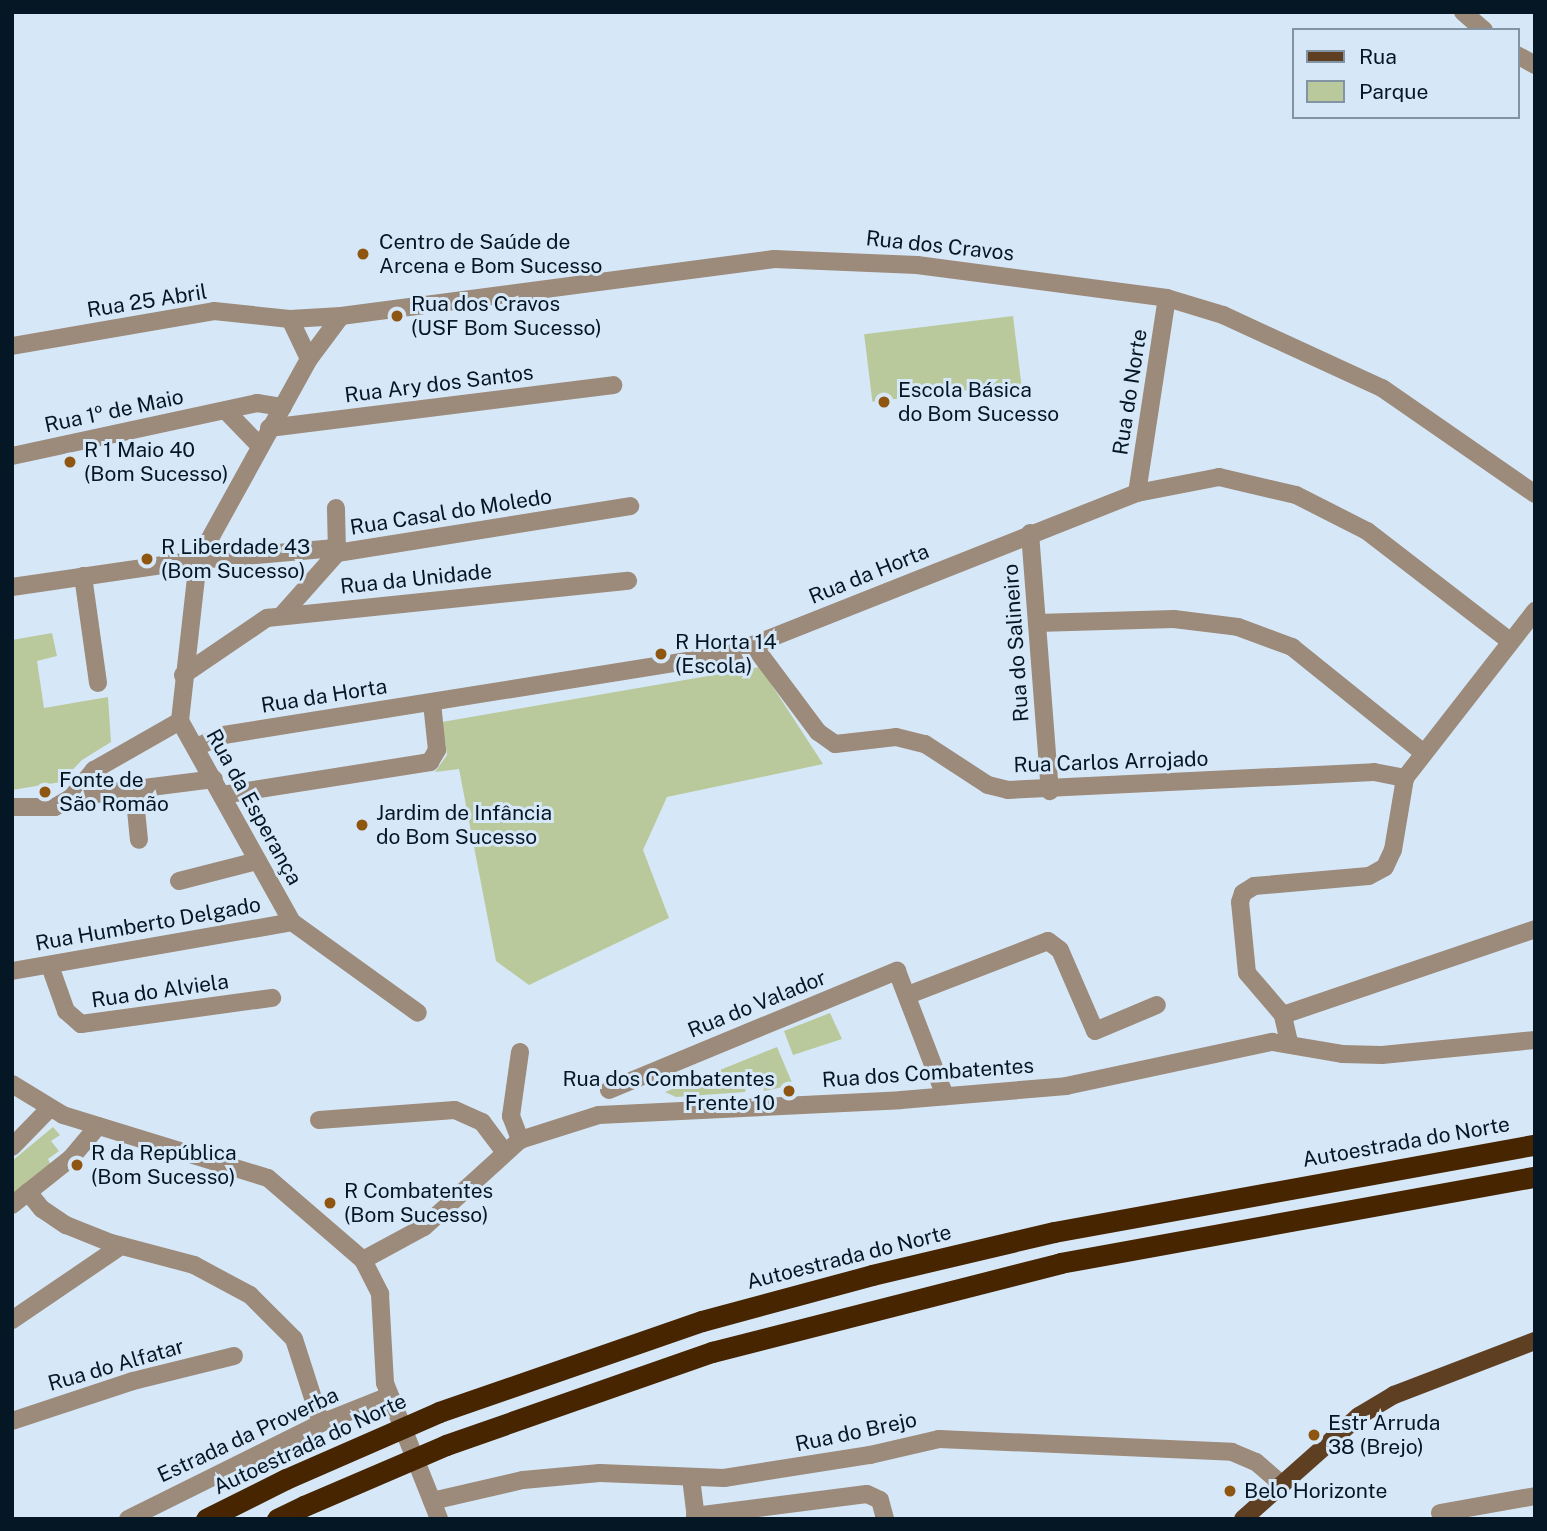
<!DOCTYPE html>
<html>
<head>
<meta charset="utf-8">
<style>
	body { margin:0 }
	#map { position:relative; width:1547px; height:1531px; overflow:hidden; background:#d6e8f8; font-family:"Public Sans",sans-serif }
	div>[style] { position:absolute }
	.green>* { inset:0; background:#b9c99b; transform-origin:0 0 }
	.minor>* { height:18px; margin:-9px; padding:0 9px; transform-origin:9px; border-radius:9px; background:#9c8a7a }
	.major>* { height:18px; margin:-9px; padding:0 9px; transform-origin:9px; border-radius:9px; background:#5e3f22 }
	.highway>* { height:21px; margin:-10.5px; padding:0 10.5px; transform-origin:10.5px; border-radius:10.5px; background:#472500 }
	.highway-bridge>* { height:21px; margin:-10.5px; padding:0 10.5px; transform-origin:10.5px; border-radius:10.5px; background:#472500 }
	.dots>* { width:19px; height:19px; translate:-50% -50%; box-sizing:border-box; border:4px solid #d6e8f8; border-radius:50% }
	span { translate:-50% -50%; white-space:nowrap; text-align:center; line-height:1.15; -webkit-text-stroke:6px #d6e8f8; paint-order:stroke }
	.poi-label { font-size:21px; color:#051724 }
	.left { translate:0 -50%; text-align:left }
	.right { translate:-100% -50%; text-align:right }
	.street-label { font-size:21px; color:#051724 }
	.frame { position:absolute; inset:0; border:14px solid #051724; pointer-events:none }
	.legend { position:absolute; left:1292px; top:28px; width:228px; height:91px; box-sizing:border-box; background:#d6e8f8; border:2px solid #8294a3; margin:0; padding:9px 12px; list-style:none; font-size:21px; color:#051724 }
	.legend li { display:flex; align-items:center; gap:14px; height:35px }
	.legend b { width:35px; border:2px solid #8294a3 }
</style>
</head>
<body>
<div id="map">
	<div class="green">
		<i style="left:1013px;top:316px;width:68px;height:150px;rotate:83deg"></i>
		<i style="clip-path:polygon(52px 633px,57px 656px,37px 661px,44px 708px,108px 697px,111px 742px,82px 760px,61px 782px,12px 790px,12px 640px)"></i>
		<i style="clip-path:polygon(760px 667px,823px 764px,667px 797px,643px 850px,669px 918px,529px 985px,496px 961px,459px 769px,435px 772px,447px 755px,442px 722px)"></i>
		<i style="clip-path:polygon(830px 1013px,842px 1039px,793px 1055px,784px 1031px)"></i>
		<i style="clip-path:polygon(777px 1047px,793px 1085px,764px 1091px,762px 1078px,747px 1079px,745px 1092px,676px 1097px,665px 1092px)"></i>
		<i style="clip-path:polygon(53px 1127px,60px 1135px,51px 1141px,59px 1151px,48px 1159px,51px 1166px,12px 1198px,12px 1161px)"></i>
	</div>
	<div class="minor">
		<i style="left:1463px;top:12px;width:28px;rotate:41deg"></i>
		<i style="left:1517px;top:55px;width:21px;rotate:29deg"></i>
		<i style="left:341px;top:316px;width:54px;rotate:126.7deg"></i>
		<i style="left:309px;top:359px;width:230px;rotate:118.9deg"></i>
		<i style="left:198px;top:560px;width:162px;rotate:96.4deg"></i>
		<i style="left:180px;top:721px;width:230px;rotate:60.9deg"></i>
		<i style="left:292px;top:922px;width:155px;rotate:35.8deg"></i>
		<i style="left:290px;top:319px;width:44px;rotate:64.6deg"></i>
		<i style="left:12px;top:346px;width:205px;rotate:-9.8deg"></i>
		<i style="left:214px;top:311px;width:76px;rotate:6deg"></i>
		<i style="left:290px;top:319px;width:51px;rotate:-3.4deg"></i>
		<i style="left:341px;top:316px;width:437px;rotate:-7.5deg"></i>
		<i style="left:774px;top:259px;width:143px;rotate:2.4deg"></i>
		<i style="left:917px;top:265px;width:252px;rotate:7.5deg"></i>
		<i style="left:1167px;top:298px;width:59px;rotate:16.9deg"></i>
		<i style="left:1223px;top:315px;width:175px;rotate:24.7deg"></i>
		<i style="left:1382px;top:388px;width:186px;rotate:34.7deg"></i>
		<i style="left:226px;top:411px;width:47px;rotate:45.9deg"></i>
		<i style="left:269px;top:428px;width:347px;rotate:-7.1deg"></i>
		<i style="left:12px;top:456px;width:251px;rotate:-12.2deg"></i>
		<i style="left:257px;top:403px;width:26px;rotate:9deg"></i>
		<i style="left:1137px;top:493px;width:197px;rotate:-81.3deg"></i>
		<i style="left:1030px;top:533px;width:259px;rotate:85.6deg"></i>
		<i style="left:83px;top:576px;width:108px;rotate:82deg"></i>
		<i style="left:12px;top:587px;width:188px;rotate:-8.3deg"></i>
		<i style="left:198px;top:560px;width:138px;rotate:-5deg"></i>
		<i style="left:335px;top:548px;width:5px;rotate:68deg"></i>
		<i style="left:337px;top:553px;width:297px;rotate:-9.1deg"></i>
		<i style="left:282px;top:615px;width:83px;rotate:-48.4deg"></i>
		<i style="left:337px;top:553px;width:45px;rotate:-91.3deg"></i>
		<i style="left:1037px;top:623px;width:137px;rotate:-1.7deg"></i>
		<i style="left:1174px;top:619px;width:64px;rotate:7.1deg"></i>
		<i style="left:1238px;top:627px;width:58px;rotate:20.3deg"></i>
		<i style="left:1292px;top:647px;width:169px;rotate:38.8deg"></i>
		<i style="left:753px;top:645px;width:109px;rotate:53.2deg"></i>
		<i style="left:818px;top:732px;width:21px;rotate:35deg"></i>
		<i style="left:835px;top:744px;width:61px;rotate:-6.5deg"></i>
		<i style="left:896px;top:737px;width:30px;rotate:14deg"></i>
		<i style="left:925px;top:744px;width:75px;rotate:33.1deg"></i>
		<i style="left:988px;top:785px;width:21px;rotate:14deg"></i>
		<i style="left:1008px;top:790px;width:366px;rotate:-2.8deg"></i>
		<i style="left:1374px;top:772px;width:32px;rotate:11deg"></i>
		<i style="left:183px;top:675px;width:102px;rotate:-34.2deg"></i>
		<i style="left:267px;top:618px;width:363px;rotate:-5.9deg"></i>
		<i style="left:196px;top:747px;width:30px;rotate:-23deg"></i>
		<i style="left:224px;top:735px;width:512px;rotate:-9.09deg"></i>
		<i style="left:730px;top:654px;width:438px;rotate:-21.6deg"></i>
		<i style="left:1137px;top:493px;width:84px;rotate:-11deg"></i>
		<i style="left:1219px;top:477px;width:79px;rotate:13.2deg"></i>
		<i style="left:1296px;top:495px;width:80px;rotate:26.9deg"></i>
		<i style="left:1367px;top:531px;width:180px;rotate:37.6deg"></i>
		<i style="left:134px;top:790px;width:50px;rotate:84.3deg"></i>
		<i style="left:222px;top:795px;width:211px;rotate:-9deg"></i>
		<i style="left:430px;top:762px;width:14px;rotate:-60deg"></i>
		<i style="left:437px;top:750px;width:47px;rotate:-96.1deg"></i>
		<i style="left:72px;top:797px;width:35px;rotate:-51deg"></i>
		<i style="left:94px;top:770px;width:99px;rotate:-29.7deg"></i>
		<i style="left:12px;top:807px;width:43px"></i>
		<i style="left:55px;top:807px;width:20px;rotate:-30deg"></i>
		<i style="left:72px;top:797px;width:143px;rotate:-7.2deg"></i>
		<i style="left:179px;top:881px;width:81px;rotate:-14.4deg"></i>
		<i style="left:50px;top:966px;width:48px;rotate:70.4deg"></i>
		<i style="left:66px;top:1011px;width:20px;rotate:41deg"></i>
		<i style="left:81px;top:1024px;width:193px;rotate:-7.8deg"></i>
		<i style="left:12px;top:971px;width:284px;rotate:-9.9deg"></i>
		<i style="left:908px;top:995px;width:150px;rotate:-21.1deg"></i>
		<i style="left:1048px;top:941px;width:15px;rotate:37deg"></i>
		<i style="left:1060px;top:950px;width:88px;rotate:66.6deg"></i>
		<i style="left:1095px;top:1031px;width:67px;rotate:-22.8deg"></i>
		<i style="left:1283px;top:1015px;width:266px;rotate:-18.8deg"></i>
		<i style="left:1289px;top:1042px;width:28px;rotate:-103deg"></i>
		<i style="left:1283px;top:1015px;width:55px;rotate:-130.6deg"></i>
		<i style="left:1247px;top:973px;width:71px;rotate:-95.6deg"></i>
		<i style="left:1240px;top:902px;width:9px;rotate:-72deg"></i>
		<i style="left:1243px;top:893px;width:13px;rotate:-32deg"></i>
		<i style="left:1254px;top:886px;width:115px;rotate:-5deg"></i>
		<i style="left:1369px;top:876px;width:18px;rotate:-29deg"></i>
		<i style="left:1385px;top:867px;width:19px;rotate:-65deg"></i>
		<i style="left:1393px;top:850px;width:73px;rotate:-80.5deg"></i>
		<i style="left:1405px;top:778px;width:212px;rotate:-52.1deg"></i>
		<i style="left:520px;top:1052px;width:65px;rotate:98deg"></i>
		<i style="left:511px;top:1116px;width:26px;rotate:69deg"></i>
		<i style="left:12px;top:1084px;width:60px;rotate:31.3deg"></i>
		<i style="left:63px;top:1115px;width:214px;rotate:17.1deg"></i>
		<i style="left:268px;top:1178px;width:125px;rotate:40.8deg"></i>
		<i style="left:363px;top:1260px;width:38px;rotate:63deg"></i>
		<i style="left:380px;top:1294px;width:89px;rotate:86.8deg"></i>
		<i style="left:385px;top:1383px;width:146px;rotate:68.3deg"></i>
		<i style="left:609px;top:1090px;width:312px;rotate:-22.5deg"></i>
		<i style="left:897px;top:971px;width:134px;rotate:69deg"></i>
		<i style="left:319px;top:1120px;width:136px;rotate:-4.2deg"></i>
		<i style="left:455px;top:1110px;width:30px;rotate:24deg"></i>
		<i style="left:482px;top:1122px;width:38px;rotate:53deg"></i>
		<i style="left:12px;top:1147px;width:53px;rotate:-45.8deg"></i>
		<i style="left:28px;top:1192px;width:22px;rotate:51deg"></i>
		<i style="left:42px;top:1209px;width:29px;rotate:34deg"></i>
		<i style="left:66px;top:1225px;width:48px;rotate:21.8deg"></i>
		<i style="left:111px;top:1243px;width:86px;rotate:14.8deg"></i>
		<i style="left:194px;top:1265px;width:64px;rotate:28.2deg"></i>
		<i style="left:250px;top:1295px;width:62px;rotate:45deg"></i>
		<i style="left:294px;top:1339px;width:88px;rotate:72.2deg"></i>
		<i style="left:12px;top:1205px;width:75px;rotate:-38.5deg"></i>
		<i style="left:71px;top:1158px;width:42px;rotate:-49.8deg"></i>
		<i style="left:363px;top:1260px;width:69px;rotate:-28.4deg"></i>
		<i style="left:424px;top:1227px;width:130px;rotate:-42.2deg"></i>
		<i style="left:520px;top:1140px;width:83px;rotate:-17.6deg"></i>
		<i style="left:599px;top:1115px;width:302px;rotate:-2.8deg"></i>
		<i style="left:901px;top:1100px;width:166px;rotate:-4.8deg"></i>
		<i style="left:1066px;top:1086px;width:211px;rotate:-12.1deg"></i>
		<i style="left:1272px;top:1042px;width:71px;rotate:9.7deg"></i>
		<i style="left:1342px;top:1054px;width:40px;rotate:1.4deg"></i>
		<i style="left:1382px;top:1055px;width:154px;rotate:-5.6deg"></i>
		<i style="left:12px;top:1320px;width:132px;rotate:-34.2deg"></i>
		<i style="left:12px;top:1421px;width:127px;rotate:-18.3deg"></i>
		<i style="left:133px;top:1381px;width:104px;rotate:-13.9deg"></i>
		<i style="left:691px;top:1478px;width:41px;rotate:83deg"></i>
		<i style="left:432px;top:1501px;width:93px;rotate:-13deg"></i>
		<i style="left:523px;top:1480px;width:77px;rotate:-5.2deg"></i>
		<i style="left:600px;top:1473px;width:124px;rotate:2.3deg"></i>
		<i style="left:724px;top:1478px;width:148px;rotate:-9deg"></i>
		<i style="left:870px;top:1455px;width:71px;rotate:-13.1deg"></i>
		<i style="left:939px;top:1439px;width:293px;rotate:2.5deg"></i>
		<i style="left:1232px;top:1452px;width:26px;rotate:23deg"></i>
		<i style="left:1256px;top:1462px;width:35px;rotate:41deg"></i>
		<i style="left:1440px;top:1513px;width:97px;rotate:-10.1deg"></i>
		<i style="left:695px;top:1516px;width:173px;rotate:-7.3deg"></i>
		<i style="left:867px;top:1494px;width:14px;rotate:25deg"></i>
		<i style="left:880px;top:1500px;width:20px;rotate:75deg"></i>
		<i style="left:128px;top:1519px;width:216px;rotate:-26.4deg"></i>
		<i style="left:321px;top:1423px;width:73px;rotate:-21.7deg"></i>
	</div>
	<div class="major">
		<i style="left:1243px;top:1519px;width:155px;rotate:-41.6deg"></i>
		<i style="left:1359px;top:1416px;width:41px;rotate:-31deg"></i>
		<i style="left:1394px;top:1395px;width:151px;rotate:-21deg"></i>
	</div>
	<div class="highway">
		<i style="left:439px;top:1412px;width:278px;rotate:-19.1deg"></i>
		<i style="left:702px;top:1321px;width:176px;rotate:-15.1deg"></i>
		<i style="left:872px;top:1275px;width:187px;rotate:-13.3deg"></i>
		<i style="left:1054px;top:1232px;width:489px;rotate:-10.3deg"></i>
		<i style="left:446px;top:1445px;width:282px;rotate:-19.3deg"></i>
		<i style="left:712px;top:1352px;width:359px;rotate:-14.3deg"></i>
		<i style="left:1060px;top:1263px;width:483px;rotate:-10.3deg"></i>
		<i style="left:206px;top:1519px;width:89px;rotate:-26.6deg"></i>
		<i style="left:277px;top:1519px;width:30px;rotate:-26deg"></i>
	</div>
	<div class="highway-bridge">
		<i style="left:286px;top:1479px;width:167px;rotate:-23.6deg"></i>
		<i style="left:304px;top:1506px;width:155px;rotate:-23.2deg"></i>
	</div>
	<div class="dots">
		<i style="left:363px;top:254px;background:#8f5611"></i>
		<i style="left:397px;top:316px;background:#8f5611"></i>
		<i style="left:884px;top:402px;background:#8f5611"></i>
		<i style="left:70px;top:462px;background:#8f5611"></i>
		<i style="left:147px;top:559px;background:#8f5611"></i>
		<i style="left:661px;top:654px;background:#8f5611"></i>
		<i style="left:45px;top:792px;background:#8f5611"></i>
		<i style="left:362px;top:825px;background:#8f5611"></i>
		<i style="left:789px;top:1091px;background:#8f5611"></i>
		<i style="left:77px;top:1165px;background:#8f5611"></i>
		<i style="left:330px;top:1203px;background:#8f5611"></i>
		<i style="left:1314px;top:1435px;background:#8f5611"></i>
		<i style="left:1230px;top:1491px;background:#8f5611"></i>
	</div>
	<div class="poi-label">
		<span class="left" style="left:379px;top:254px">Centro de Saúde de<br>Arcena e Bom Sucesso</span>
		<span class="left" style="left:411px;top:316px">Rua dos Cravos<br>(USF Bom Sucesso)</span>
		<span class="left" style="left:898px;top:402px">Escola Básica<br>do Bom Sucesso</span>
		<span class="left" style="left:84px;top:462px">R 1 Maio 40<br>(Bom Sucesso)</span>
		<span class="left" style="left:161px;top:559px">R Liberdade 43<br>(Bom Sucesso)</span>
		<span class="left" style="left:675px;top:654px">R Horta 14<br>(Escola)</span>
		<span class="left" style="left:59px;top:792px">Fonte de<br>São Romão</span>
		<span class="left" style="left:376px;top:825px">Jardim de Infância<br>do Bom Sucesso</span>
		<span class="right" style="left:775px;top:1091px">Rua dos Combatentes<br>Frente 10</span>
		<span class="left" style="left:91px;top:1165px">R da República<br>(Bom Sucesso)</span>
		<span class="left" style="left:344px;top:1203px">R Combatentes<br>(Bom Sucesso)</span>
		<span class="left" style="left:1328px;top:1435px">Estr Arruda<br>38 (Brejo)</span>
		<span class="left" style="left:1244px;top:1491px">Belo Horizonte</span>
	</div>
	<div class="street-label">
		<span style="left:940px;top:246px;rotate:6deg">Rua dos Cravos</span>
		<span style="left:147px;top:301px;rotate:-9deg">Rua 25 Abril</span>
		<span style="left:439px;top:384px;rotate:-7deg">Rua Ary dos Santos</span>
		<span style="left:1130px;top:392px;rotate:-81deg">Rua do Norte</span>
		<span style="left:114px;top:411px;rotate:-12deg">Rua 1º de Maio</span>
		<span style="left:451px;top:512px;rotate:-9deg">Rua Casal do Moledo</span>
		<span style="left:869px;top:574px;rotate:-22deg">Rua da Horta</span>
		<span style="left:416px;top:579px;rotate:-6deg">Rua da Unidade</span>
		<span style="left:1016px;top:643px;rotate:-94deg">Rua do Salineiro</span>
		<span style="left:324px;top:696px;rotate:-9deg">Rua da Horta</span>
		<span style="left:1111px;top:762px;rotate:-2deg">Rua Carlos Arrojado</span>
		<span style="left:254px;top:807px;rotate:61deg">Rua da Esperança</span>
		<span style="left:148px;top:924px;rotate:-10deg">Rua Humberto Delgado</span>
		<span style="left:160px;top:991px;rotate:-8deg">Rua do Alviela</span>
		<span style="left:757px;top:1004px;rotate:-22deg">Rua do Valador</span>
		<span style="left:928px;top:1073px;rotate:-4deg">Rua dos Combatentes</span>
		<span style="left:1406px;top:1142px;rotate:-10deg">Autoestrada do Norte</span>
		<span style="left:849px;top:1257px;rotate:-14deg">Autoestrada do Norte</span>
		<span style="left:116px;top:1365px;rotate:-16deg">Rua do Alfatar</span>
		<span style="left:856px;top:1432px;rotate:-12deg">Rua do Brejo</span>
		<span style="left:248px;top:1435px;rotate:-25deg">Estrada da Proverba</span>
		<span style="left:310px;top:1444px;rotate:-25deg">Autoestrada do Norte</span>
	</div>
	<div class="frame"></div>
	<ul class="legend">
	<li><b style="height:9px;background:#5e3f22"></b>Rua</li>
	<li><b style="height:19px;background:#b9c99b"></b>Parque</li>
	</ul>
</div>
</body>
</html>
